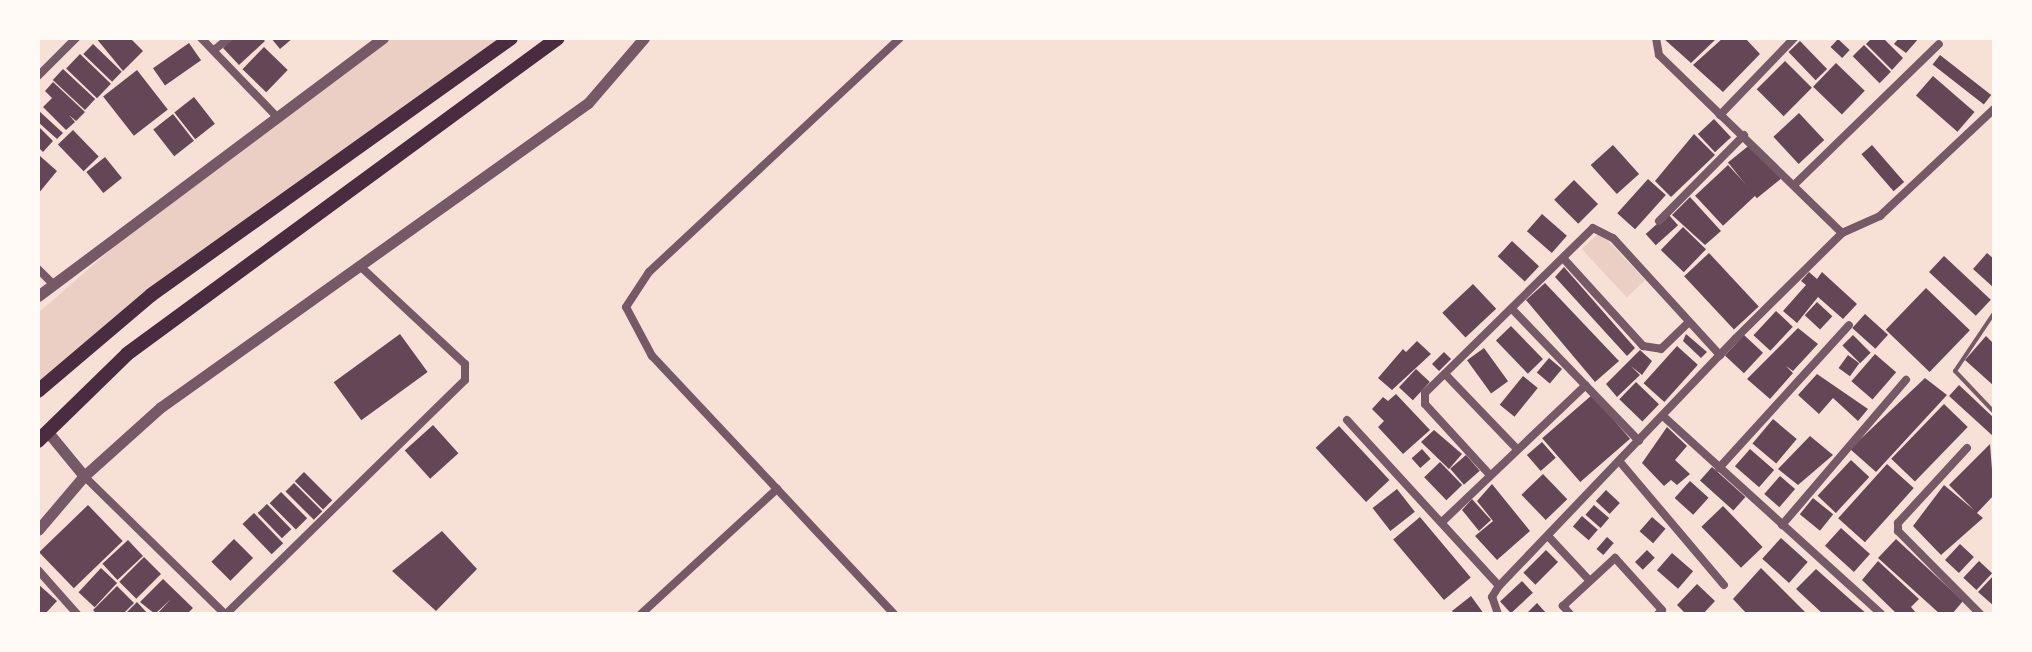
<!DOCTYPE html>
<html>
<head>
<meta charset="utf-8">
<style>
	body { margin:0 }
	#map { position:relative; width:2032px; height:652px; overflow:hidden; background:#f7e1d7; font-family:"Archivo Narrow",sans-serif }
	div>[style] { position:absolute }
	.green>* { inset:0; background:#ebcfc5; transform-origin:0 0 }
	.building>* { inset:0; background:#644757; transform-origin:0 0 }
	.service>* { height:4px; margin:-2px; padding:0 2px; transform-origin:2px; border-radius:2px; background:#755966 }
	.minor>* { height:8px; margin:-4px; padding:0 4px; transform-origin:4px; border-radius:4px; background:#755966 }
	.tertiary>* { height:11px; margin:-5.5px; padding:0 5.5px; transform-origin:5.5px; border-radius:5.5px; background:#755966 }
	.primary>* { height:14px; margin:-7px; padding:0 7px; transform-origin:7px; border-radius:7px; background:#4a2c40 }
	span { translate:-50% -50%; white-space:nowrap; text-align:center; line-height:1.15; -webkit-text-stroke:6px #fffaf5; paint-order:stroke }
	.frame { position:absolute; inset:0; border:40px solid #fffaf5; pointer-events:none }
</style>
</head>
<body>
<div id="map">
	<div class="green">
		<i style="clip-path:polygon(379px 38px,507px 38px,58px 371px,38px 392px,38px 313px,146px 219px)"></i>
		<i style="left:1600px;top:232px;width:66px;height:25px;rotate:47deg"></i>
	</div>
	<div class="building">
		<i style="clip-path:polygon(96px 38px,130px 38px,143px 51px,123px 71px)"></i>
		<i style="clip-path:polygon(233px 38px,262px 38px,265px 41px,239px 65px,223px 48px)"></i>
		<i style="clip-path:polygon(271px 38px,293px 38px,280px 49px)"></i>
		<i style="clip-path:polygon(1663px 38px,1717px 38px,1691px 63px)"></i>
		<i style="clip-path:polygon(1723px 38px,1745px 38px,1760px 54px,1723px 92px,1693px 65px)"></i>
		<i style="clip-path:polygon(1872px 38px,1883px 38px,1903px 58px,1892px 70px,1866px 44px)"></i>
		<i style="clip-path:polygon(1899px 38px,1919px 38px,1906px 53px,1894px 44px)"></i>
		<i style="left:1838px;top:39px;width:16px;height:11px;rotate:43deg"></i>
		<i style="left:1800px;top:41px;width:39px;height:16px;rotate:46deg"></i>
		<i style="left:189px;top:43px;width:21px;height:44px;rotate:55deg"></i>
		<i style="left:93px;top:44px;width:40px;height:14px;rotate:44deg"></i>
		<i style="left:1864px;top:45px;width:38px;height:16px;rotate:45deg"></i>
		<i style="left:264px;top:47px;width:33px;height:31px;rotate:44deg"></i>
		<i style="left:80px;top:54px;width:43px;height:20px;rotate:44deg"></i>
		<i style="left:1940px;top:55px;width:65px;height:12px;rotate:38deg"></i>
		<i style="left:1785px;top:61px;width:38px;height:40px;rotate:45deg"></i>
		<i style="left:1836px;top:63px;width:40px;height:33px;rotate:44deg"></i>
		<i style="left:63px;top:69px;width:44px;height:15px;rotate:43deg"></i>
		<i style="left:137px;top:70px;width:50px;height:43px;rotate:52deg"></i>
		<i style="left:1933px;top:76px;width:55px;height:26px;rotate:41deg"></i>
		<i style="clip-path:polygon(53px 82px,85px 112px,76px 121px,69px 115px,75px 122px,66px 130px,43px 107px,52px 98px,45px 91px)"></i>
		<i style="left:194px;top:97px;width:34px;height:25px;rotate:52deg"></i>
		<i style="clip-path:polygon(38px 110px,63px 133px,57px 139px,38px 122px)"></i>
		<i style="left:1799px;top:113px;width:37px;height:35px;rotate:47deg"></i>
		<i style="left:173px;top:114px;width:34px;height:25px;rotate:52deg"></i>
		<i style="left:1714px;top:119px;width:25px;height:22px;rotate:47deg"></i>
		<i style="clip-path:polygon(38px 126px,53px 141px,43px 152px,38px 147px)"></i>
		<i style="left:73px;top:130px;width:37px;height:21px;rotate:46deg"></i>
		<i style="clip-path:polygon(1694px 134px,1715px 155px,1671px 197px,1655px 181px)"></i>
		<i style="left:1752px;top:143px;width:46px;height:31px;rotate:51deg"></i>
		<i style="left:1613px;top:145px;width:39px;height:30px;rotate:48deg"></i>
		<i style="left:1872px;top:145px;width:49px;height:14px;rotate:49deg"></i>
		<i style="clip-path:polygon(40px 156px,57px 171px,38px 194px,38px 159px)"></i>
		<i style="left:105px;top:157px;width:27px;height:24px;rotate:51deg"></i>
		<i style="left:1728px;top:165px;width:41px;height:45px;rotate:47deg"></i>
		<i style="left:1648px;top:179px;width:24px;height:46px;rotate:42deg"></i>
		<i style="left:1574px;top:180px;width:34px;height:28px;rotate:45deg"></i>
		<i style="clip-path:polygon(1690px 197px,1721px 231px,1705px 245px,1672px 215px)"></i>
		<i style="left:1542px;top:214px;width:33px;height:23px;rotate:41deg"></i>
		<i style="left:1668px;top:214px;width:15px;height:30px;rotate:48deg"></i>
		<i style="left:1683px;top:227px;width:32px;height:32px;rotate:44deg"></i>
		<i style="left:1512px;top:241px;width:37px;height:21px;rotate:43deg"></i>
		<i style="left:1709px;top:253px;width:73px;height:34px;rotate:47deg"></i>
		<i style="clip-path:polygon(1987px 253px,1994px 259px,1994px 288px,1973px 269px)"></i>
		<i style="left:1944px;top:256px;width:64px;height:22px;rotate:43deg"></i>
		<i style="clip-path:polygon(1564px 267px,1635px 348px,1627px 356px,1555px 277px)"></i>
		<i style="clip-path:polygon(1809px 272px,1817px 279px,1822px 272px,1857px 304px,1843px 319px,1818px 297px,1797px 323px,1783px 311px,1806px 285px,1801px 281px)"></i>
		<i style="clip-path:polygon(1545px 283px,1619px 361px,1595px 382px,1526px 300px)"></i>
		<i style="left:1473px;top:284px;width:34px;height:42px;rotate:47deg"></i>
		<i style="left:1926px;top:288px;width:61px;height:58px;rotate:44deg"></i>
		<i style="left:1817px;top:302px;width:21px;height:18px;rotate:43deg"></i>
		<i style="left:1776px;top:311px;width:23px;height:33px;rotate:43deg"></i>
		<i style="left:1865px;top:314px;width:31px;height:19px;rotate:42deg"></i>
		<i style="left:1511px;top:326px;width:46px;height:21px;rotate:46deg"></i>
		<i style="clip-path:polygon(1798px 328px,1818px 344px,1793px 371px,1786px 366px,1793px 373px,1770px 399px,1747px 379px)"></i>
		<i style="left:400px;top:334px;width:47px;height:82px;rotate:54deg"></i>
		<i style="clip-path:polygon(1686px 334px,1707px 352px,1701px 358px,1683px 341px)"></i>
		<i style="left:1744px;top:335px;width:26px;height:28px;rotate:43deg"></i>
		<i style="left:1853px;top:335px;width:25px;height:15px;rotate:45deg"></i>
		<i style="clip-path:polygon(1986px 336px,1994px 344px,1994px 386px,1965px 360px)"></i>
		<i style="clip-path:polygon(1417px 341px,1431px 354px,1392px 390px,1378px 378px,1403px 349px,1406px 352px)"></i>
		<i style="left:1677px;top:346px;width:28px;height:50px;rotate:42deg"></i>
		<i style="left:1484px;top:348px;width:41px;height:21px;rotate:54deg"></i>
		<i style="clip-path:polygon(1640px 350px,1652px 361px,1642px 375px,1631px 366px,1640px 375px,1617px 397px,1606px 384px)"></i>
		<i style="left:1444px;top:352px;width:10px;height:17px;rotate:45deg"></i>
		<i style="left:1875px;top:354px;width:28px;height:36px;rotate:41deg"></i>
		<i style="left:1848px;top:355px;width:14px;height:16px;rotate:36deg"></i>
		<i style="left:1549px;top:358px;width:17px;height:19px;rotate:40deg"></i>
		<i style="left:1416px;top:369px;width:19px;height:25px;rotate:43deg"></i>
		<i style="clip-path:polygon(1817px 374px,1868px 409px,1858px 421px,1833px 398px,1819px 414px,1798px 395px)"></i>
		<i style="left:1523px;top:376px;width:19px;height:37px;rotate:39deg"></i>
		<i style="clip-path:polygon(1925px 378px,1947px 395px,1876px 472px,1850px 449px)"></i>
		<i style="left:1636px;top:382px;width:32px;height:24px;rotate:44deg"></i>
		<i style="clip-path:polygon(1959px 385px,1994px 418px,1994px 437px,1949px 396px)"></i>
		<i style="clip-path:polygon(1396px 394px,1430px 430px,1403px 454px,1378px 427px,1384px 421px,1372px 409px,1383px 397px,1388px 401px)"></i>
		<i style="left:1592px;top:395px;width:58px;height:66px;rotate:49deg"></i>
		<i style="left:1944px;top:404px;width:33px;height:76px;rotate:44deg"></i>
		<i style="left:1773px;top:419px;width:31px;height:32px;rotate:40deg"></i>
		<i style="left:433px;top:425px;width:38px;height:38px;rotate:48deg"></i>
		<i style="left:1339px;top:426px;width:74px;height:32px;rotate:47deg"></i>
		<i style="clip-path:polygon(1667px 427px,1687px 446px,1675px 460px,1690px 474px,1677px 485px,1671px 480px,1664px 486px,1642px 463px)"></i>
		<i style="clip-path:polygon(1434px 430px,1462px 454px,1449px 469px,1421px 442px)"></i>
		<i style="clip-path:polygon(1810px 436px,1833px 455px,1798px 485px,1778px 469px)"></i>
		<i style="left:1542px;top:442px;width:21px;height:20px;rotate:49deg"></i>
		<i style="clip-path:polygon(1990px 444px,1994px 495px,1977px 513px,1983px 518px,1941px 555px,1913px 526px,1944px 485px,1974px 510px,1949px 485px)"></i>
		<i style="left:1422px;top:449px;width:13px;height:14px;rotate:48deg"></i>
		<i style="left:1750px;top:449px;width:32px;height:23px;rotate:41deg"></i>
		<i style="left:1466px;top:455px;width:21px;height:21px;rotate:49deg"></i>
		<i style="left:1851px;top:460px;width:25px;height:49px;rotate:43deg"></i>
		<i style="left:1440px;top:462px;width:32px;height:22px;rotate:46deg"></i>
		<i style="left:1887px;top:464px;width:36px;height:73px;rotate:42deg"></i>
		<i style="left:1712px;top:467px;width:45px;height:18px;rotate:42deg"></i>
		<i style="left:304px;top:472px;width:40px;height:13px;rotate:45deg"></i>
		<i style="left:1543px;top:474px;width:35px;height:30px;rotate:46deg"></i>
		<i style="left:1780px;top:476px;width:20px;height:24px;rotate:41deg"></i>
		<i style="left:1690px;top:481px;width:25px;height:23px;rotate:42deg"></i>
		<i style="left:294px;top:483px;width:40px;height:12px;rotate:45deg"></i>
		<i style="clip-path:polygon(1492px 484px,1530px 531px,1497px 560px,1475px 536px,1493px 521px,1477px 501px)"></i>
		<i style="left:1397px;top:489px;width:29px;height:31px;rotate:52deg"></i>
		<i style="left:1606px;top:490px;width:19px;height:15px;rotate:43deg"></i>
		<i style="left:281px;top:492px;width:37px;height:16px;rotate:45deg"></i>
		<i style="left:1813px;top:498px;width:26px;height:21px;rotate:39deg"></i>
		<i style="clip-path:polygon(1472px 499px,1491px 520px,1479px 531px,1462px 510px)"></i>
		<i style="left:267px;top:504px;width:35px;height:13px;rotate:46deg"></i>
		<i style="left:88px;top:505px;width:50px;height:68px;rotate:46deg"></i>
		<i style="left:1594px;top:505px;width:20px;height:13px;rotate:41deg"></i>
		<i style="left:1723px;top:506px;width:57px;height:30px;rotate:46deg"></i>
		<i style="left:254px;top:513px;width:42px;height:16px;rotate:46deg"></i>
		<i style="left:1582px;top:516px;width:21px;height:14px;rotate:41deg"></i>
		<i style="left:1420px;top:517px;width:79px;height:35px;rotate:50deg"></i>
		<i style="left:1652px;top:517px;width:18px;height:19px;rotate:41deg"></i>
		<i style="left:1841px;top:528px;width:39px;height:24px;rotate:42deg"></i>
		<i style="clip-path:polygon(442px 531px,477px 569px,436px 611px,392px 571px)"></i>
		<i style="left:1607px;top:537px;width:9px;height:16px;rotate:41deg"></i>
		<i style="left:1781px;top:538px;width:36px;height:28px;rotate:42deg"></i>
		<i style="left:234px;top:539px;width:27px;height:32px;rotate:45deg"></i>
		<i style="clip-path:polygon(1896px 539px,1963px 601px,1952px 614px,1940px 614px,1878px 558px)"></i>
		<i style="left:128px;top:540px;width:22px;height:35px;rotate:47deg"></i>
		<i style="left:1960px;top:544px;width:19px;height:22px;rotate:43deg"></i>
		<i style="left:1546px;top:550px;width:17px;height:32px;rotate:45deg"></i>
		<i style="left:1647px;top:550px;width:11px;height:17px;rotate:45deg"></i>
		<i style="left:1672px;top:553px;width:28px;height:23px;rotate:41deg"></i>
		<i style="left:144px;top:557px;width:24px;height:35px;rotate:45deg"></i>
		<i style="clip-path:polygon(1878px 561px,1919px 599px,1911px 607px,1917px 614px,1897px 614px,1862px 580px)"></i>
		<i style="left:1979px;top:561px;width:18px;height:23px;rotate:43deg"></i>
		<i style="left:101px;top:568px;width:22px;height:33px;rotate:43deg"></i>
		<i style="clip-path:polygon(1761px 568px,1807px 614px,1747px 614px,1733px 599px)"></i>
		<i style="clip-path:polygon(1816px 569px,1853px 602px,1867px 614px,1823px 614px,1796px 589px)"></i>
		<i style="clip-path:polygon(1994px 575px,1994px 606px,1978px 592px)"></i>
		<i style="clip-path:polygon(163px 579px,193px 608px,187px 614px,157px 614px,171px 599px,155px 614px,140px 602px)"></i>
		<i style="left:1522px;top:581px;width:16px;height:30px;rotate:47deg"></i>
		<i style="clip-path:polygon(38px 584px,57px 601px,45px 614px,38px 614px)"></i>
		<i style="clip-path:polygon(1697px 584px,1715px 601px,1703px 614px,1686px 614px,1677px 605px)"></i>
		<i style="clip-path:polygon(117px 586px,134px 603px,123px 614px,97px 614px,93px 610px)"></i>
		<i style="clip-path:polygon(1471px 596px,1484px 614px,1455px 614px,1452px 611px)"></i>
		<i style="clip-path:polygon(137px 602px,148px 614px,125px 614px)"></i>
		<i style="clip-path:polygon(1537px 603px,1547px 614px,1526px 614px)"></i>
	</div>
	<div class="service">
		<i style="left:1994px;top:313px;width:70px;rotate:123.9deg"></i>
		<i style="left:1955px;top:371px;width:57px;rotate:46.4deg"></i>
	</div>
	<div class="minor">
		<i style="left:201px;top:38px;width:110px;rotate:46.1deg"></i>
		<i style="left:1656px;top:38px;width:17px;rotate:80deg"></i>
		<i style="left:1659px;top:55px;width:255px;rotate:44.2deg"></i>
		<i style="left:214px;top:50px;width:19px;rotate:-39deg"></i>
		<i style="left:38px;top:76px;width:54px;rotate:-45deg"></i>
		<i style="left:1720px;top:115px;width:107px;rotate:-46.1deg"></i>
		<i style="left:1794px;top:185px;width:202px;rotate:-44.2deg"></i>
		<i style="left:1659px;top:221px;width:121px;rotate:-45.3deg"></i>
		<i style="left:1563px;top:258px;width:119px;rotate:47.7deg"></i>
		<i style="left:1643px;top:346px;width:18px;rotate:9deg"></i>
		<i style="left:1661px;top:349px;width:39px;rotate:-44deg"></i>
		<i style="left:38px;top:269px;width:20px;rotate:45deg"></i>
		<i style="left:1512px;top:309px;width:183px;rotate:46.1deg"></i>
		<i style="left:1445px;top:374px;width:104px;rotate:46.2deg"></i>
		<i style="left:1663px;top:416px;width:294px;rotate:42.2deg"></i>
		<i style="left:1347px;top:420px;width:225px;rotate:47.5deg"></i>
		<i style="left:1967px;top:448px;width:102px;rotate:132.6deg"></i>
		<i style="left:1898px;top:523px;width:8px;rotate:90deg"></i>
		<i style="left:1898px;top:531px;width:117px;rotate:45.3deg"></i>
		<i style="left:1620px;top:462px;width:161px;rotate:49.8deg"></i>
		<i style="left:1719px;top:468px;width:193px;rotate:-47.7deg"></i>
		<i style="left:1490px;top:475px;width:96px;rotate:-132.5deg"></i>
		<i style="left:1425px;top:404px;width:11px;rotate:-90deg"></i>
		<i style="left:1425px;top:393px;width:235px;rotate:-44.5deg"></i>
		<i style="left:1593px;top:228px;width:22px;rotate:27deg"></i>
		<i style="left:1613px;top:238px;width:159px;rotate:47.6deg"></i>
		<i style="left:84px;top:476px;width:197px;rotate:44.4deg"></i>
		<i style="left:777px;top:489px;width:183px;rotate:-133.2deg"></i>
		<i style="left:652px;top:356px;width:55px;rotate:-118deg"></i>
		<i style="left:626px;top:307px;width:42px;rotate:-56.7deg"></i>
		<i style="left:649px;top:272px;width:343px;rotate:-43deg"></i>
		<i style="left:1443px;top:521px;width:197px;rotate:-43.6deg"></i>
		<i style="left:1782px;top:525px;width:191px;rotate:-49.5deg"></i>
		<i style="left:1548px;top:536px;width:60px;rotate:47deg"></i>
		<i style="left:38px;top:570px;width:59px;rotate:48.4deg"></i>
		<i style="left:226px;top:614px;width:334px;rotate:-44.4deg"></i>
		<i style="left:465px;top:380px;width:16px;rotate:-90deg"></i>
		<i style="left:465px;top:364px;width:142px;rotate:-137deg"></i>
		<i style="left:641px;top:614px;width:185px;rotate:-42.6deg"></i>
		<i style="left:777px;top:489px;width:171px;rotate:46.9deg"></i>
		<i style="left:1498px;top:614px;width:18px;rotate:-109deg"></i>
		<i style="left:1492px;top:597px;width:13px;rotate:-58deg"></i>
		<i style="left:1499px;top:586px;width:342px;rotate:-46.3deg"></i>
		<i style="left:1735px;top:339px;width:151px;rotate:-44.7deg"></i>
		<i style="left:1842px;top:233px;width:42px;rotate:-24.1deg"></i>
		<i style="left:1880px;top:216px;width:156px;rotate:-43.2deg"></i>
		<i style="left:1570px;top:614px;width:11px;rotate:-131deg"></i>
		<i style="left:1563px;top:606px;width:71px;rotate:-42.7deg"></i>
		<i style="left:1615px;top:558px;width:70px;rotate:47.9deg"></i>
		<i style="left:1662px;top:610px;width:6px;rotate:135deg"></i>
	</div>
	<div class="tertiary">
		<i style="left:38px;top:296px;width:431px;rotate:-36.8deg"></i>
		<i style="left:47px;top:431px;width:58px;rotate:50.6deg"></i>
		<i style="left:38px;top:530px;width:71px;rotate:-49.6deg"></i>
		<i style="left:84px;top:476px;width:103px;rotate:-41.9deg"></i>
		<i style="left:161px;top:407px;width:524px;rotate:-35.45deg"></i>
		<i style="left:588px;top:103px;width:86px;rotate:-49.3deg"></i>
	</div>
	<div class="primary">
		<i style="left:38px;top:391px;width:148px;rotate:-40.3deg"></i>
		<i style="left:151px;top:295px;width:442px;rotate:-35.5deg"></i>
		<i style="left:38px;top:441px;width:124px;rotate:-44.3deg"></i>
		<i style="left:127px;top:354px;width:534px;rotate:-36.25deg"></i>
	</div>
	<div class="frame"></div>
</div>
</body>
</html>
